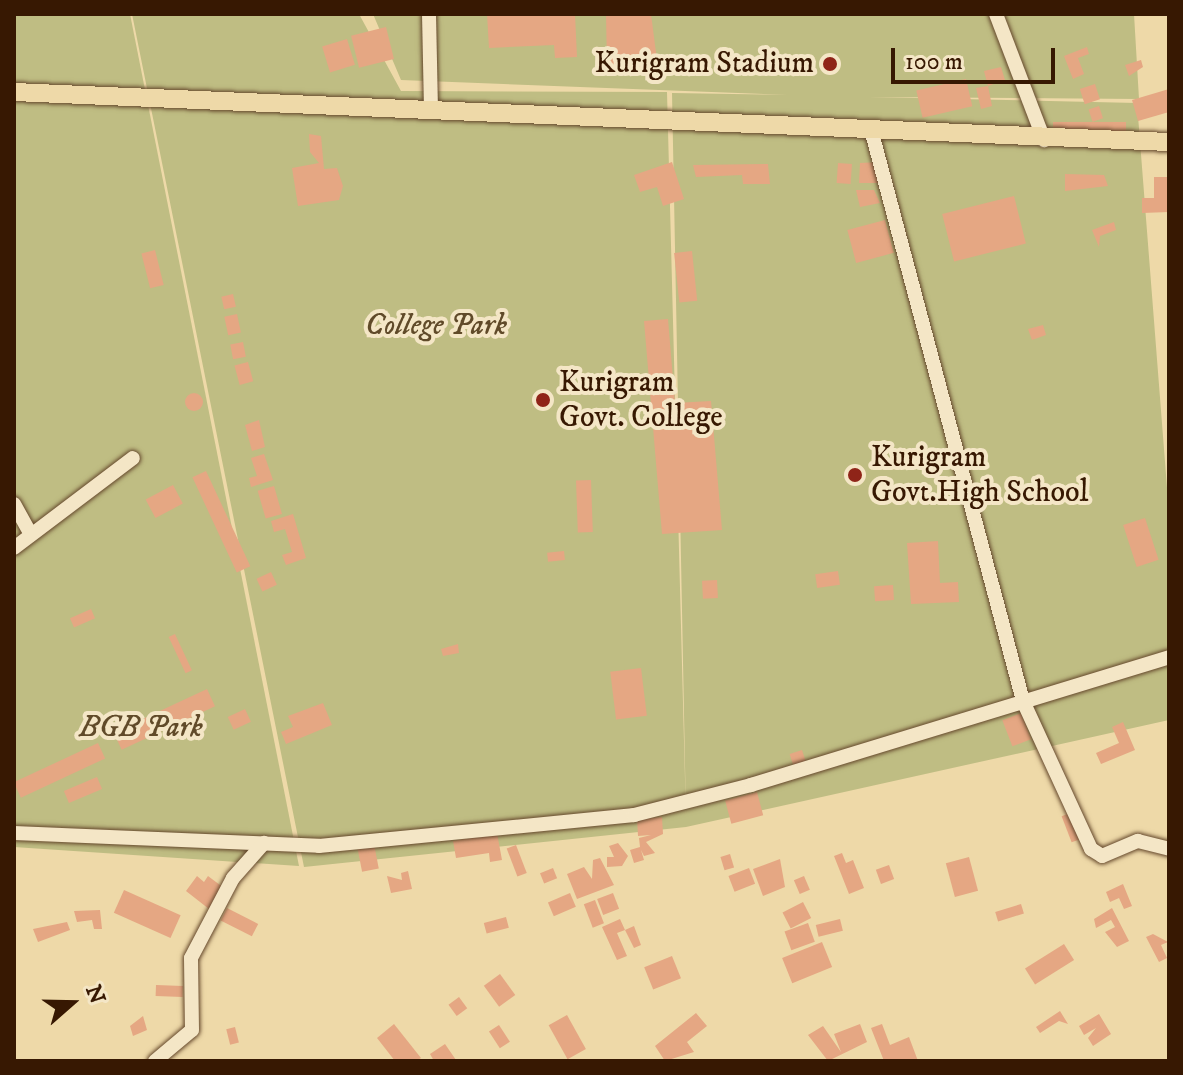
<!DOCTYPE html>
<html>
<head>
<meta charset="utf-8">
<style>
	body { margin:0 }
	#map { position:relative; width:1183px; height:1075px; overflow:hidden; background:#eed9a8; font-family:"IM FELL DW Pica",serif }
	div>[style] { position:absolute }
	.green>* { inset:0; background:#bfbd83 }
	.building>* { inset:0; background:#e5a783; transform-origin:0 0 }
	.round { border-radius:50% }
	.roads { filter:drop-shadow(0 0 2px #65482c) drop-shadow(0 0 2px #65482c) }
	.minor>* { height:14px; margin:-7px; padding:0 7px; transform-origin:7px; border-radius:7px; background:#f4e6c6 }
	.major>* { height:18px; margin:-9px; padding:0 9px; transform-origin:9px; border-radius:9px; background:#eed9a8 }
	.dots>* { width:22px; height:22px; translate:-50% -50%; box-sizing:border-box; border:4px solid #f4e6c6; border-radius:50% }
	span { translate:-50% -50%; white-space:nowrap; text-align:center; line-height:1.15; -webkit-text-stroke:8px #f4e6c6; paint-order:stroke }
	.poi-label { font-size:30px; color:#371802 }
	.right { translate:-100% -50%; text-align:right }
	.left { translate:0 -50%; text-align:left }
	.park-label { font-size:30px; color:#604a29; font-style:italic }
	.frame { position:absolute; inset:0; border:16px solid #371802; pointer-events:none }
	.north { position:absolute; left:32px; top:963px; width:80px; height:80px; -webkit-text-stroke:6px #f4e6c6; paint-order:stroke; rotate:70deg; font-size:22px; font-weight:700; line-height:32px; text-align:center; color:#371802 }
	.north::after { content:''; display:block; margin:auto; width:28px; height:36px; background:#371802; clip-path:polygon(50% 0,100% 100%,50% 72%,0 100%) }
	.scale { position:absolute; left:891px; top:48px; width:164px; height:36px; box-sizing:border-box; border:4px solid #371802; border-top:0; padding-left:10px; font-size:24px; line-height:28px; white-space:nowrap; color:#371802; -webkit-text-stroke:6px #f4e6c6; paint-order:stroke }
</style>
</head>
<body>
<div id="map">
	<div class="green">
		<i style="clip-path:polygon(14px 14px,130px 14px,299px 866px,14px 847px)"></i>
		<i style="clip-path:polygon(132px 14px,359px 14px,401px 91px,667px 92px,686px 817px,672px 93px,788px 95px,401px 80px,373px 14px,1134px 14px,1139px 99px,869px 97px,1137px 103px,1169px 513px,1169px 720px,686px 827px,304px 867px)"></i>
	</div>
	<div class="building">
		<i style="clip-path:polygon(487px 14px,575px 14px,577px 57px,555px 58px,554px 45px,489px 48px)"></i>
		<i style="clip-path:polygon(606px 14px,651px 14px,658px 68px,607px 66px)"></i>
		<i style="left:386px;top:27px;width:33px;height:36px;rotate:76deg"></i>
		<i style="left:347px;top:39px;width:27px;height:26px;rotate:73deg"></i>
		<i style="clip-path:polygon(1087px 47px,1089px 54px,1078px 58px,1084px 74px,1073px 79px,1064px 56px)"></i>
		<i style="clip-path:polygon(1141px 60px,1143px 67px,1129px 76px,1125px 65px)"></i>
		<i style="clip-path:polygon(1001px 67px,1005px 80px,988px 86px,992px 106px,981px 109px,976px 88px,988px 86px,984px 71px)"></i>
		<i style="left:966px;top:79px;width:28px;height:51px;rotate:77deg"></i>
		<i style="left:1095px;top:84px;width:16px;height:16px;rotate:72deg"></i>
		<i style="clip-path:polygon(1169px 89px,1169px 112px,1138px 121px,1132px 100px)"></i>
		<i style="left:1099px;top:106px;width:13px;height:11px;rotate:72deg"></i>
		<i style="left:1126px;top:122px;width:12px;height:73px;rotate:90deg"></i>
		<i style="clip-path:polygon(309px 134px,321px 136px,324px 169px,337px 168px,343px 186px,339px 200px,298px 206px,292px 168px,319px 163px,310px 152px)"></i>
		<i style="clip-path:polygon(672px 162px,684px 199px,663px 206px,657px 187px,640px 192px,634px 175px)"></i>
		<i style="clip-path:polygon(879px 162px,880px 183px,859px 183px,860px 163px)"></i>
		<i style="left:838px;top:163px;width:14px;height:20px;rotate:4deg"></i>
		<i style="clip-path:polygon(768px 164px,770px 184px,743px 184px,742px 175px,696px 177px,693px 165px)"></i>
		<i style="clip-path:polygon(1065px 174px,1104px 175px,1108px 186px,1065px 191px)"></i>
		<i style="clip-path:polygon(1154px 177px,1169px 177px,1169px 212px,1142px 213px,1142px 198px,1154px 198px)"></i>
		<i style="clip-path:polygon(856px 190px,874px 190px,880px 203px,860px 207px)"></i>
		<i style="left:1014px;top:196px;width:49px;height:74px;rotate:76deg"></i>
		<i style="left:885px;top:220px;width:34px;height:39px;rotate:75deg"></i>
		<i style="clip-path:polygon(1114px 222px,1116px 230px,1100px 236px,1099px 247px,1092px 230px)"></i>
		<i style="left:155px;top:250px;width:36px;height:14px;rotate:76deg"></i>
		<i style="left:692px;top:251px;width:50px;height:18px;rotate:84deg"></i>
		<i style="left:233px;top:294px;width:13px;height:12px;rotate:77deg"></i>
		<i style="left:237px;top:314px;width:19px;height:13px;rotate:78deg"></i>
		<i style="clip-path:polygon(668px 319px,675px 403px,711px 401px,722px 530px,662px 534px,644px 321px)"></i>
		<i style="clip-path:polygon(1043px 325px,1046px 335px,1032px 340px,1028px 329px)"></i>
		<i style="left:243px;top:342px;width:15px;height:13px;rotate:79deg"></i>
		<i style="left:248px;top:362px;width:20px;height:14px;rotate:75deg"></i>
		<i class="round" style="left:185px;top:393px;width:18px;height:18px"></i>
		<i style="clip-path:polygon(259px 420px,265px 447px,252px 451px,245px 425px)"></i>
		<i style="clip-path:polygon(264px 454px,273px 480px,251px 487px,249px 478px,257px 476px,251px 458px)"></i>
		<i style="left:206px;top:471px;width:105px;height:15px;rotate:65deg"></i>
		<i style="left:591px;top:480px;width:52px;height:15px;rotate:88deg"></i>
		<i style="left:173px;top:485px;width:21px;height:31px;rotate:62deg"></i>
		<i style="left:274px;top:486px;width:29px;height:17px;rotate:74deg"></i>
		<i style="clip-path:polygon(293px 514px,306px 558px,286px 565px,282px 555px,292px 552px,285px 529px,274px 532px,271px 521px)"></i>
		<i style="left:1145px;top:518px;width:44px;height:23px;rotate:72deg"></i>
		<i style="clip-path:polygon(938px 541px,940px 583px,958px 582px,959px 602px,911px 604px,907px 543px)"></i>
		<i style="left:564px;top:551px;width:9px;height:17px;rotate:84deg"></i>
		<i style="left:838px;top:571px;width:14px;height:23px;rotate:82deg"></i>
		<i style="left:271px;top:572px;width:14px;height:16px;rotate:65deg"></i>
		<i style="left:717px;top:580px;width:18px;height:15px;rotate:87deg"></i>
		<i style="left:893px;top:585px;width:15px;height:19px;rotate:86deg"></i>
		<i style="left:91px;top:609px;width:10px;height:23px;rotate:66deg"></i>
		<i style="left:175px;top:634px;width:40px;height:7px;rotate:65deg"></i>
		<i style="clip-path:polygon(458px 644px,459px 653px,443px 656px,441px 649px)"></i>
		<i style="left:641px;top:668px;width:48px;height:31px;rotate:83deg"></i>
		<i style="left:207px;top:689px;width:19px;height:103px;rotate:65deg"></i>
		<i style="clip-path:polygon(323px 703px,332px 725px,286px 744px,281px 732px,293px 727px,288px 716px)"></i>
		<i style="left:245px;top:709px;width:14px;height:19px;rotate:65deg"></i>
		<i style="left:1021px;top:713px;width:28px;height:20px;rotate:69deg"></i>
		<i style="clip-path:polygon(1123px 722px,1135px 750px,1101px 764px,1096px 753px,1119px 743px,1112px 727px)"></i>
		<i style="left:98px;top:743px;width:17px;height:93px;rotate:65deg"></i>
		<i style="left:802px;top:750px;width:13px;height:13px;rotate:72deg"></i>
		<i style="left:97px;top:777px;width:13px;height:36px;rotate:67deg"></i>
		<i style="left:757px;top:792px;width:24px;height:33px;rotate:75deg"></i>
		<i style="left:1070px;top:813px;width:28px;height:9px;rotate:69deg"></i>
		<i style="clip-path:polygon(662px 817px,663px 834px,646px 842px,655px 853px,644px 856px,641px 850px,644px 860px,634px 863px,630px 850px,640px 847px,639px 838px,651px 835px,638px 836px,637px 819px)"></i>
		<i style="clip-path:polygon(497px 833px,502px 860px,490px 862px,489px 853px,456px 858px,453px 841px)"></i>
		<i style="clip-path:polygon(618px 843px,628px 856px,622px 866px,607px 867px,607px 857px,614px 857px,609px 846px)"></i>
		<i style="left:374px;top:844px;width:25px;height:17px;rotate:79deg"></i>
		<i style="left:516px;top:845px;width:30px;height:10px;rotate:69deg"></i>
		<i style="clip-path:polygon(842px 853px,846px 863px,853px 860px,864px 888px,849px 894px,834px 856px)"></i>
		<i style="left:730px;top:854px;width:14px;height:10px;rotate:73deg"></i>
		<i style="left:969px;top:857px;width:35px;height:24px;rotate:75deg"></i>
		<i style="clip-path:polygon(600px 858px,614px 885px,577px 899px,567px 874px,584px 867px,592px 879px,593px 860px)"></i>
		<i style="clip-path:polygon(780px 859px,785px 887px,763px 896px,753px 869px)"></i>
		<i style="left:889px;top:865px;width:15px;height:14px;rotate:70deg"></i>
		<i style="left:553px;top:868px;width:11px;height:14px;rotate:68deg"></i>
		<i style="left:749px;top:868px;width:17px;height:22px;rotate:69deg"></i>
		<i style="clip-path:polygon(408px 871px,412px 889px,391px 893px,387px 876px,402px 880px,401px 873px)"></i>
		<i style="clip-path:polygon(197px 876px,204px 882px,208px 876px,224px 888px,209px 909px,186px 891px)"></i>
		<i style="left:804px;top:876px;width:15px;height:11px;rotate:67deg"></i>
		<i style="clip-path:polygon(1123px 884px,1132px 906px,1124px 909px,1119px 898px,1110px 902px,1106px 892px)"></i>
		<i style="left:124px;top:890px;width:62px;height:25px;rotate:24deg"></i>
		<i style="left:570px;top:893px;width:15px;height:24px;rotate:67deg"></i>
		<i style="left:613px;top:893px;width:17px;height:17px;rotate:69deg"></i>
		<i style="left:595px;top:900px;width:25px;height:12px;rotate:69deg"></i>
		<i style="left:803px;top:902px;width:18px;height:23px;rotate:63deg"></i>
		<i style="left:1021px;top:904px;width:10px;height:27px;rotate:73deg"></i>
		<i style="left:227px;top:908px;width:35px;height:14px;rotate:27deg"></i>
		<i style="clip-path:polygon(1112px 908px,1129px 941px,1117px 947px,1105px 932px,1115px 927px,1111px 920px,1096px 928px,1094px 919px)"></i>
		<i style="clip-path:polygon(100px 910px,102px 929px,94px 929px,92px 920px,77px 922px,74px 911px)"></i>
		<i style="left:506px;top:917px;width:11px;height:23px;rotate:75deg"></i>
		<i style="clip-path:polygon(620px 919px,625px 930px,634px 926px,641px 945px,634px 948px,625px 930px,617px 933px,627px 956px,617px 960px,602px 927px)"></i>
		<i style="left:840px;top:919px;width:12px;height:25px;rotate:76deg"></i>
		<i style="clip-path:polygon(67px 922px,70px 930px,38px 942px,33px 929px)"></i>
		<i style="left:808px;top:923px;width:20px;height:25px;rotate:70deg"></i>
		<i style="clip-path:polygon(1153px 934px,1168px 942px,1161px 945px,1167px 958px,1159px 962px,1146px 937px)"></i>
		<i style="left:822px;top:942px;width:27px;height:43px;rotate:68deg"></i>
		<i style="left:1064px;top:944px;width:19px;height:46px;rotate:58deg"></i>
		<i style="left:672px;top:956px;width:24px;height:30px;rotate:68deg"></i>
		<i style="left:500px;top:974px;width:26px;height:20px;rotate:54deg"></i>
		<i style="left:156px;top:985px;width:27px;height:11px;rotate:2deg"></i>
		<i style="left:459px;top:997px;width:14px;height:13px;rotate:54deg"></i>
		<i style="clip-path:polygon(1060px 1011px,1068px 1024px,1059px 1021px,1040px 1033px,1036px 1027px)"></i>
		<i style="clip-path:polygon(696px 1013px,707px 1026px,687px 1042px,694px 1052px,665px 1061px,655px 1046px)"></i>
		<i style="clip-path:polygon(1099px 1014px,1111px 1034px,1093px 1046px,1088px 1038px,1096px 1028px,1084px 1035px,1079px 1026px)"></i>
		<i style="left:567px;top:1015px;width:39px;height:21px;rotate:61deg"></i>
		<i style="clip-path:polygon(143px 1016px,147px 1030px,133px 1036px,130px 1026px)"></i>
		<i style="clip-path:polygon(394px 1024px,421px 1058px,416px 1061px,395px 1061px,377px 1038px)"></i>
		<i style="clip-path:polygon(860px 1024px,867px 1042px,828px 1061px,808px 1035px,823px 1026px,841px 1052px,834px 1034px)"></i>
		<i style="clip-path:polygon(882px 1024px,890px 1045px,909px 1037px,918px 1061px,884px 1061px,871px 1028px)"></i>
		<i style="left:499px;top:1025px;width:20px;height:12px;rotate:57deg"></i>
		<i style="left:235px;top:1027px;width:16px;height:9px;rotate:76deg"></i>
		<i style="clip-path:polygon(445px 1044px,456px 1060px,434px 1061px,430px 1054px)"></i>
	</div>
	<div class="roads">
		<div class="minor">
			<i style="left:429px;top:14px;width:96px;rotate:88.8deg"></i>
			<i style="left:996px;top:14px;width:135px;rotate:69.1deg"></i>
			<i style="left:872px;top:133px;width:588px;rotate:75.11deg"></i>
			<i style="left:1023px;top:701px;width:163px;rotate:65.3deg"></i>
			<i style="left:1091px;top:849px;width:13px;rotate:32deg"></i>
			<i style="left:1102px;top:856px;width:39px;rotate:-23deg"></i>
			<i style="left:1138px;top:841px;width:32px;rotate:14deg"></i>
			<i style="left:14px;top:504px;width:35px;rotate:61deg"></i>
			<i style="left:14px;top:548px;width:149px;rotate:-37.1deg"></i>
			<i style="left:14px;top:833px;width:305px;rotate:2.4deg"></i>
			<i style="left:319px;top:846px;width:317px;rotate:-5.6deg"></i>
			<i style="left:634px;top:815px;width:121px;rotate:-14.4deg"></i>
			<i style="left:751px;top:785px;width:437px;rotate:-17deg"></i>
			<i style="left:155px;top:1061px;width:48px;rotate:-40deg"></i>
			<i style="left:192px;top:1030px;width:72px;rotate:-90.8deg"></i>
			<i style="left:191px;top:958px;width:90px;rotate:-62.3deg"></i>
			<i style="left:233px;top:878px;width:47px;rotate:-48.5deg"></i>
		</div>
		<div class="major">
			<i style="left:14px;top:92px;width:1156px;rotate:2.48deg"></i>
		</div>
	</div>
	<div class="dots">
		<i style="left:830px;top:64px;background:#8f2418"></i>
		<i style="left:543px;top:400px;background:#8f2418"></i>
		<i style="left:855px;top:475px;background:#8f2418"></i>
	</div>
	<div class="poi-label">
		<span class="right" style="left:814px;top:64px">Kurigram Stadium</span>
		<span class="left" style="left:559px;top:400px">Kurigram<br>Govt. College</span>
		<span class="left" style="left:871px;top:475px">Kurigram<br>Govt.High School</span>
	</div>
	<div class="park-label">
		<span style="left:436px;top:326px">College Park</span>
		<span style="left:141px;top:728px">BGB Park</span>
	</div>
	<div class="frame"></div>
	<div class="north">N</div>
	<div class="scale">100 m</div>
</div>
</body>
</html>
